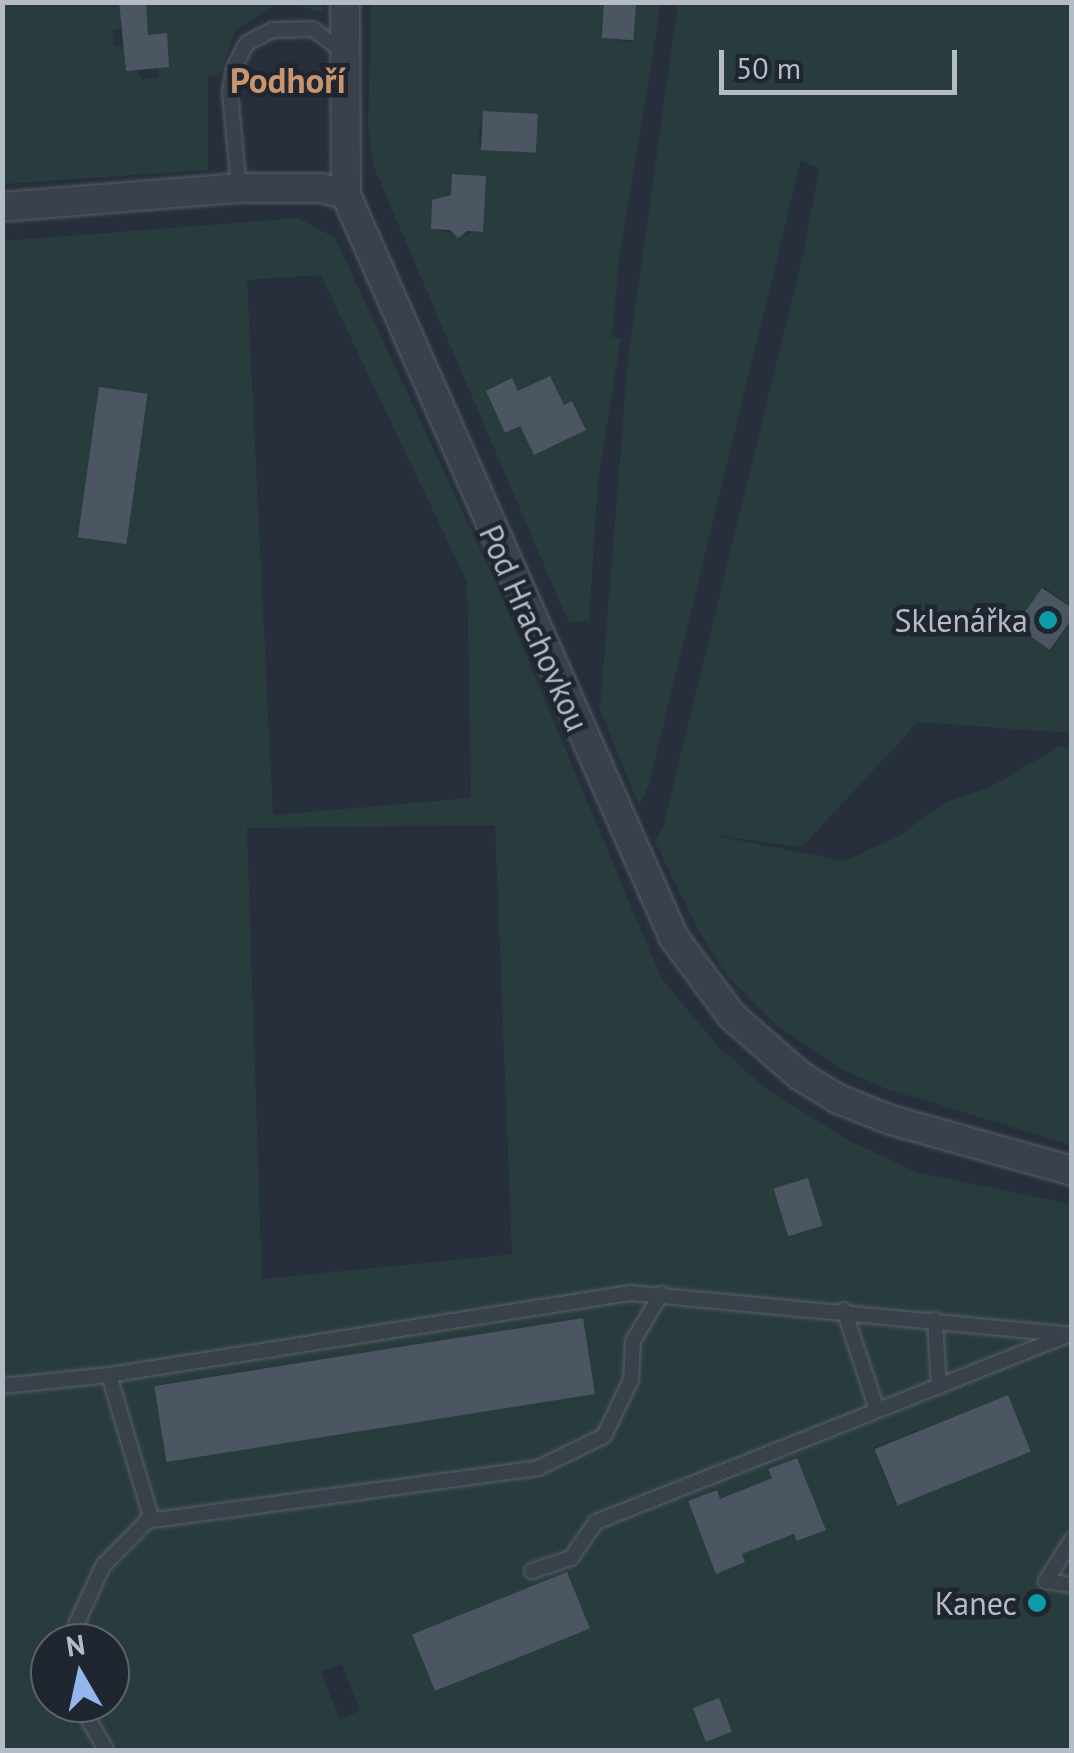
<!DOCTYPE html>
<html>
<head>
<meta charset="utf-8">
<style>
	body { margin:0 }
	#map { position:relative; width:1074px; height:1753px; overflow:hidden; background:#262f3b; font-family:"PT Sans",sans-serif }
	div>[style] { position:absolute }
	.green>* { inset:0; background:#293c3d }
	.building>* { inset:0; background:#4c5663; transform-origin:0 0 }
	.roads { filter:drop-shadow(0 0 2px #585f69) drop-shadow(0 0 2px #585f69) }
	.lane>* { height:14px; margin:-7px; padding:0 7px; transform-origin:7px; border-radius:7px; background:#39414b }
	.street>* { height:28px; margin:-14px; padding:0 14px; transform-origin:14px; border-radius:14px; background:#39414b }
	.dots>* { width:28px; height:28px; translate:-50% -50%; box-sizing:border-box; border:5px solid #1f2630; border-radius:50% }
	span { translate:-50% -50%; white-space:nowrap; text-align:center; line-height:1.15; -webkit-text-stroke:9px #1f2630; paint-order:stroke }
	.poi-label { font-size:32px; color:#b5bcc7 }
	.right { translate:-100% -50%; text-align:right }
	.street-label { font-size:32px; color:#b5bcc7 }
	.neighbourhood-label { font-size:35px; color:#ca956c; font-weight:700 }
	.frame { position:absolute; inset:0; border:5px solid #b5bcc7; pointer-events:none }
	.north { position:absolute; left:30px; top:1623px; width:100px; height:100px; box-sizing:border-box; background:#1f2630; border:2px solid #5b626c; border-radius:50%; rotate:351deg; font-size:28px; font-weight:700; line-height:40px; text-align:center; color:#b5bcc7 }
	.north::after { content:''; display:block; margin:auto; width:35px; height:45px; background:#93b6ee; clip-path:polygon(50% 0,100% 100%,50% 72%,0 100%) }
	.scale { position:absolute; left:719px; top:50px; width:238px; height:45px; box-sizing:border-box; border:5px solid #b5bcc7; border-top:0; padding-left:12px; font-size:30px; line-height:35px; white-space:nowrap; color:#b5bcc7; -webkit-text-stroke:8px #1f2630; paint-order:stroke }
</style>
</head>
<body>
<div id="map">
	<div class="green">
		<i style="clip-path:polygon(3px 3px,119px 3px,121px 28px,113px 30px,114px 47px,124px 47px,142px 79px,159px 77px,158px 68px,169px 66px,167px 34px,148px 35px,146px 3px,324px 3px,323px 13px,292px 3px,273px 5px,235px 31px,222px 69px,217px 76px,208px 77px,208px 170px,3px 184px)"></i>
		<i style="clip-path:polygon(evenodd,371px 3px,604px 3px,600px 38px,631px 42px,636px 5px,622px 3px,661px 3px,619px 261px,612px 337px,621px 338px,598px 479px,589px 621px,569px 623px,373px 165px,368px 127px,371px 3px,484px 111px,538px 115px,536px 153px,482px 150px,478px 138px,484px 111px,371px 3px,453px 174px,485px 176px,483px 231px,461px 235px,432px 229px,432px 201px,451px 195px,453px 174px,371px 3px,550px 376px,564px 405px,573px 401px,586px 430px,534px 455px,520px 426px,505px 433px,486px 391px,512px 379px,518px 391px,550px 376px)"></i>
		<i style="clip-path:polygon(678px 3px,1071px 3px,1071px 608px,1044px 586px,1015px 627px,1052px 651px,1071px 618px,1071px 733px,918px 722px,802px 847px,706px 834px,844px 861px,899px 836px,944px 803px,992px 786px,1060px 746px,1071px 749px,1071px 1145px,887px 1089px,843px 1070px,777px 1026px,728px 977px,699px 932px,655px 842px,663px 827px,804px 250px,819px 169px,801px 160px,649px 784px,639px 806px,600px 709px,628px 358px)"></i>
		<i style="clip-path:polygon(evenodd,298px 218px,335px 238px,495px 581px,661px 978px,719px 1047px,763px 1086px,844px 1138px,916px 1172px,1071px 1204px,1071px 1750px,3px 1750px,3px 241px,298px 218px,321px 275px,467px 582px,471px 798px,273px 815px,247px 280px,321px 275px,298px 218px,99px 387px,146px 394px,125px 545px,78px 538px,99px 387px,298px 218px,495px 825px,512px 1254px,262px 1279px,247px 828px,495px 825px,298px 218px,808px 1178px,823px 1226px,790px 1236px,775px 1189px,808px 1178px,298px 218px,582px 1318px,594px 1394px,166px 1461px,155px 1385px,582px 1318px,298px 218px,1008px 1395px,1031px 1451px,896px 1505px,874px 1448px,1008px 1395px,298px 218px,797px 1458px,826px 1529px,798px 1541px,794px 1534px,742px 1554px,745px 1562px,717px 1573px,688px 1502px,716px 1490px,720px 1499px,772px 1478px,769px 1469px,797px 1458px,298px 218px,589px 1629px,435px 1691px,412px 1634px,589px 1629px,298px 218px,50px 1643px,110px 1643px,110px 1703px,50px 1703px,50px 1643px,298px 218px,342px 1664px,360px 1711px,340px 1719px,321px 1672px,342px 1664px)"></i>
	</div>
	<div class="building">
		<i style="clip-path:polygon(119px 2px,146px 2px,148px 35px,167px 33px,169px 67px,126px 71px)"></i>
		<i style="left:604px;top:2px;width:32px;height:36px;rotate:4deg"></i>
		<i style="left:483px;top:111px;width:55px;height:39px;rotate:3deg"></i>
		<i style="clip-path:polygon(452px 174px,486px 176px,483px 232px,467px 231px,458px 238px,450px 230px,431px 229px,432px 200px,451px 195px)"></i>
		<i style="clip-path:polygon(550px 376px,564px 405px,572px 401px,586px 430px,534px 455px,520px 426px,505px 433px,486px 391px,512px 378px,518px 391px)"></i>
		<i style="left:99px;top:387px;width:49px;height:152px;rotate:8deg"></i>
		<i style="clip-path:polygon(1042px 588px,1072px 608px,1072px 618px,1050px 650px,1015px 626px)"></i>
		<i style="left:808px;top:1178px;width:50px;height:36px;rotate:73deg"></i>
		<i style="left:583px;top:1318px;width:77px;height:434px;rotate:81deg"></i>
		<i style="left:1008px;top:1395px;width:61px;height:144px;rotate:68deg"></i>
		<i style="clip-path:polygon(797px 1458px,826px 1530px,797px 1541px,794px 1534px,742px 1554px,745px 1562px,716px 1574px,688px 1501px,717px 1490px,720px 1499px,772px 1478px,768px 1469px)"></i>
		<i style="left:567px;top:1572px;width:61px;height:167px;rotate:68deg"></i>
		<i style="left:719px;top:1698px;width:36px;height:28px;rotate:69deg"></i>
	</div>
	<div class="roads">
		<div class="lane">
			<i style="left:239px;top:188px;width:96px;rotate:-95.4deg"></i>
			<i style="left:230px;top:92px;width:24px;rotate:-81deg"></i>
			<i style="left:234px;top:68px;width:28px;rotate:-63deg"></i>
			<i style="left:247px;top:43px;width:29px;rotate:-27deg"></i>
			<i style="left:273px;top:30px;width:40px;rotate:-1.4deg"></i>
			<i style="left:313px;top:29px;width:39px;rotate:37deg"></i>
			<i style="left:844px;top:1310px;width:105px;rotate:71.7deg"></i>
			<i style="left:935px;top:1320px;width:67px;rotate:86.6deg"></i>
			<i style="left:2px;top:1386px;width:108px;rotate:-5.9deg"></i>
			<i style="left:109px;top:1375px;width:527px;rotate:-8.94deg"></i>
			<i style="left:630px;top:1293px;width:444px;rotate:5.4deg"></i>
			<i style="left:147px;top:1521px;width:395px;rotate:-7.7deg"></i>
			<i style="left:538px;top:1468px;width:73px;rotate:-25.9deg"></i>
			<i style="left:604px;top:1436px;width:62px;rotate:-64.3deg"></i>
			<i style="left:631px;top:1380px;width:39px;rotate:-87deg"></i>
			<i style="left:633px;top:1341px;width:55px;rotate:-59.2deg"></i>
			<i style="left:1072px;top:1540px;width:49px;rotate:122.4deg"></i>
			<i style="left:1046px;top:1581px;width:26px;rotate:9deg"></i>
			<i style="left:532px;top:1571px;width:41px;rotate:-18.4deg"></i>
			<i style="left:571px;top:1558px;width:44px;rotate:-55.2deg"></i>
			<i style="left:596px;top:1522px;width:505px;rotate:-21.63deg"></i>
			<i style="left:75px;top:1643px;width:18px;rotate:-87deg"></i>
			<i style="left:76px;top:1625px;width:65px;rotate:-65.4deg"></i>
			<i style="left:103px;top:1566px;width:69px;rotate:-45.6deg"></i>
			<i style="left:151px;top:1517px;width:148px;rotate:-106.5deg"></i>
			<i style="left:79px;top:1703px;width:54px;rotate:60.1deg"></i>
		</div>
		<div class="street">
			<i style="left:345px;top:2px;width:193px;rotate:89.7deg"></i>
			<i style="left:346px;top:195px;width:812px;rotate:66.18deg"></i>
			<i style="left:674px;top:938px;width:97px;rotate:53.4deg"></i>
			<i style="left:732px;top:1016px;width:89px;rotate:41.4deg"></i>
			<i style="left:799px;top:1075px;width:46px;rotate:31.6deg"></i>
			<i style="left:838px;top:1099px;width:57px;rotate:21.6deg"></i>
			<i style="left:891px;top:1120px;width:188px;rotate:15.7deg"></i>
			<i style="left:2px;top:207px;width:238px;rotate:-4.6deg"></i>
			<i style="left:239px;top:188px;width:83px"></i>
			<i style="left:322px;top:188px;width:25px;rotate:16deg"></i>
		</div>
	</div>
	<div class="dots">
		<i style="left:1048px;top:620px;background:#0f9aa8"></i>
		<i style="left:1037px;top:1603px;background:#0f9aa8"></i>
	</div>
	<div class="poi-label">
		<span class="right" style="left:1028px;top:620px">Sklenářka</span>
		<span class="right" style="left:1017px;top:1603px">Kanec</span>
	</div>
	<div class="street-label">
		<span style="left:534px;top:628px;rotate:66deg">Pod Hrachovkou</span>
	</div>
	<div class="neighbourhood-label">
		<span style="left:288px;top:80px">Podhoří</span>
	</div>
	<div class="frame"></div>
	<div class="north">N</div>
	<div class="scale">50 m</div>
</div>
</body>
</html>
